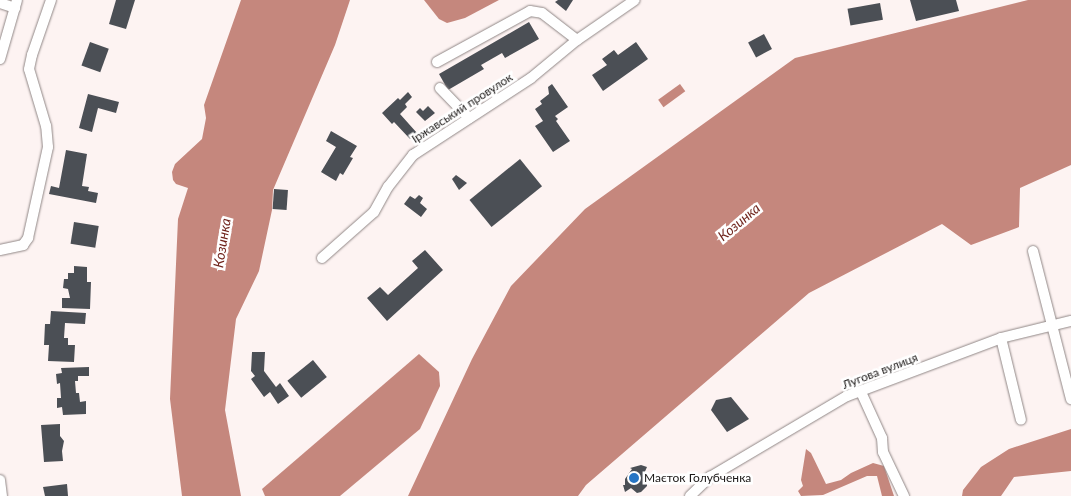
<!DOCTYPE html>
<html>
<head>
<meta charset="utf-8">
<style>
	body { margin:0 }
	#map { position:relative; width:1071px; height:496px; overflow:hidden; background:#fdf3f2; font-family:Lato,sans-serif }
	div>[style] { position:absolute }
	.water>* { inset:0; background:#c5877d; transform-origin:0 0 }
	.building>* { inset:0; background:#4b4f55; transform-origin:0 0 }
	.roads { filter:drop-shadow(0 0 1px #908786) drop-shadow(0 0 1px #908786) }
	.minor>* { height:10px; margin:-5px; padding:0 5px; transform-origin:5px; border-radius:5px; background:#fff }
	.dots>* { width:14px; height:14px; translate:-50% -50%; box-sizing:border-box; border:2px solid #fff; border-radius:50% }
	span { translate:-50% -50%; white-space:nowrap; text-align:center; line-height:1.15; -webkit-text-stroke:5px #fff; paint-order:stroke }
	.street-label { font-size:12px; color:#1b1817 }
	.poi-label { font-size:12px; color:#1b1817 }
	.left { translate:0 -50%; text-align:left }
	.water-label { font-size:14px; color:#70251d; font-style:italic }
</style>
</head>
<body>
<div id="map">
	<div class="water">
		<i style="clip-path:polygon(241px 0,350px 0,335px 45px,273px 190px,272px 210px,259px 271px,236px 319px,225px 410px,241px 496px,182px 496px,170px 399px,178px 219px,188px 188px,176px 184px,173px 180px,172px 172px,175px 164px,202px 139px,206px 118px,204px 105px)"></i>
		<i style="clip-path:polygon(424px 0,499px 0,465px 18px,447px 23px,439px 19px)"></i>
		<i style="clip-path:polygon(1028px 0,1071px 0,1071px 165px,1020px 188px,1019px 227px,971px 245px,942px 224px,809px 293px,586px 485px,578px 496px,408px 496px,472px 359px,511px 286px,585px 209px,795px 58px)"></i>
		<i style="left:680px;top:84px;width:9px;height:27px;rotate:54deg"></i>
		<i style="clip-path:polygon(419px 354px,439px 372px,440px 386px,420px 429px,340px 496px,265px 496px,262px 489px)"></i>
		<i style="clip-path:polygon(1071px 429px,1071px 471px,1014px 477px,1001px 496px,962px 496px,963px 490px,981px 467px,1009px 449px)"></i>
		<i style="clip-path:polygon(806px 449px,811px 453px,826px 484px,841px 480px,851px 473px,873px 463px,884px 466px,894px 496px,882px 496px,877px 476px,867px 476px,823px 495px,801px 496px,798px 491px,803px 486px,801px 480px)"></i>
	</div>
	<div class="building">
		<i style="clip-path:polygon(116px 0,135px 0,126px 29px,109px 24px)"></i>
		<i style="clip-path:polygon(558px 0,573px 0,566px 11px,555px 2px)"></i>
		<i style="clip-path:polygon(910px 0,956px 0,959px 11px,916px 21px)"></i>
		<i style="left:880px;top:3px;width:17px;height:33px;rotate:80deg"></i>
		<i style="clip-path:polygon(529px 22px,539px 39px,505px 58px,502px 53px,481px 65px,484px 69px,448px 90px,439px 74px)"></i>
		<i style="left:764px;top:34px;width:17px;height:18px;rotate:62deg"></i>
		<i style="left:90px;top:42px;width:20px;height:25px;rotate:20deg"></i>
		<i style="clip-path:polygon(636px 42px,648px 59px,603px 91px,592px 75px,607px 65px,602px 59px,614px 50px,618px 55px)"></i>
		<i style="clip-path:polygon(552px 84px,568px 107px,555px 116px,558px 119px,556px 121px,570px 141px,553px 152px,535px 126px,543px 121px,535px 109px,542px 104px,540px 101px,549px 94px,548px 87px)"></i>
		<i style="clip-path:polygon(408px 92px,412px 97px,405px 104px,407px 107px,400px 114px,417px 133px,410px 139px,394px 122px,392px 124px,382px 113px,398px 98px,400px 100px)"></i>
		<i style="clip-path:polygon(88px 94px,119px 102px,116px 113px,98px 108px,92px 132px,79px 128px)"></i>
		<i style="clip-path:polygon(428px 106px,435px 113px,425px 121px,416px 112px,420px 108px,423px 111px)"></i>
		<i style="clip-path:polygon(331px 131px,357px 146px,350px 157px,353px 158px,343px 175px,340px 173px,336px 181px,321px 172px,336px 147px,326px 141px)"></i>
		<i style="clip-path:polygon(66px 150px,87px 154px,82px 186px,89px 187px,88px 191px,98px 193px,96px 203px,49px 194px,51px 186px,59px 188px)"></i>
		<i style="left:520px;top:159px;width:35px;height:65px;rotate:51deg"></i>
		<i style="clip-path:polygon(456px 175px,467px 183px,459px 190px,452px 179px)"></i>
		<i style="left:274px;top:189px;width:14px;height:20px;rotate:4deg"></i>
		<i style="clip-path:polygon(419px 195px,423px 198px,420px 203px,427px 209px,421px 217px,404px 204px,410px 196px,415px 199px)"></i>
		<i style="left:74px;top:222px;width:25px;height:22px;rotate:9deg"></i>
		<i style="clip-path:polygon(425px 250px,443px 270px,387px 321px,367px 298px,380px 287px,388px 295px,418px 268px,412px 261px)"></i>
		<i style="clip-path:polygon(74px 266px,87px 267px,87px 282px,91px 282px,90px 309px,62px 308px,62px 298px,70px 298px,68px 289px,63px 288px,64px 279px,68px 279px,68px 273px,74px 273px)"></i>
		<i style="clip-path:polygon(51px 311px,86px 313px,85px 324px,65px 323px,64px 338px,68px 338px,68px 345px,75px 345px,74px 362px,48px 361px,49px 345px,44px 345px,45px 324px,50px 324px)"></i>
		<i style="clip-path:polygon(252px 352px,265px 352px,264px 371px,276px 387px,280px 383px,289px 396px,278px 404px,270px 392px,264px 397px,251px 379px,255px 376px,251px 371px)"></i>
		<i style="left:313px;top:360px;width:22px;height:33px;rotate:51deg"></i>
		<i style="clip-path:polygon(89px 367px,89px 376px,78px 376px,78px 381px,75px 381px,76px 393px,79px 393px,80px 402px,86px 401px,86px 414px,63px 415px,62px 407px,57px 408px,57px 398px,61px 398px,60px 383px,57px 384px,56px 374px,62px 373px,61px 368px)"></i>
		<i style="clip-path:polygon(731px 397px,749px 419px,727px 432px,711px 410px,716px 400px)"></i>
		<i style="clip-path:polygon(60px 424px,60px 436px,64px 441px,62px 451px,63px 461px,44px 462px,41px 425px)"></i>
		<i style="clip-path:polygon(641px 465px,647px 467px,643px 476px,647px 480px,647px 486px,641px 492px,637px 493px,631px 488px,625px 492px,623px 485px,625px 485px,625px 479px,632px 469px,630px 468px)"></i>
		<i style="clip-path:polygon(67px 484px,68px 496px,45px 496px,43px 487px)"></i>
	</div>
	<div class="roads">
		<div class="minor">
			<i style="left:0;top:3px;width:16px;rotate:18deg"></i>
			<i style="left:0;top:59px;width:61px;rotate:-73.9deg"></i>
			<i style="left:437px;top:62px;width:106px;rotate:-28.7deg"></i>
			<i style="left:530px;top:11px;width:12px;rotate:9deg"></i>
			<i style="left:542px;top:13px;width:44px;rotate:37.6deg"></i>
			<i style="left:440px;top:88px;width:42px;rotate:46deg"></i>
			<i style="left:0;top:250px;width:24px;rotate:-12deg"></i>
			<i style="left:23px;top:245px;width:9px;rotate:-54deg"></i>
			<i style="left:28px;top:238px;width:93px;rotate:-77.6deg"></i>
			<i style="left:48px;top:147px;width:21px;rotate:-95deg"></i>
			<i style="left:46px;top:126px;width:59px;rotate:-106.6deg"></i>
			<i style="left:29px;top:69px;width:14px;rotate:-78deg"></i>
			<i style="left:32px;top:55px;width:58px;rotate:-70.9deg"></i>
			<i style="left:1033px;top:251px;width:153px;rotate:75.6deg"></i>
			<i style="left:322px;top:258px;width:69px;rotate:-41.5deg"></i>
			<i style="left:374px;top:212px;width:29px;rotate:-61deg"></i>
			<i style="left:388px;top:187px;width:41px;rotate:-52deg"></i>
			<i style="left:413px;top:155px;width:141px;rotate:-33.1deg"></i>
			<i style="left:531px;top:78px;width:60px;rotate:-39.6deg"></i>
			<i style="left:577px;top:40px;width:70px;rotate:-34.6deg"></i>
			<i style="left:1001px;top:338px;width:84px;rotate:76.3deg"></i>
			<i style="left:861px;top:392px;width:51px;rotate:65.5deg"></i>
			<i style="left:882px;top:438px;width:14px;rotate:86deg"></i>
			<i style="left:883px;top:452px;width:49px;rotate:64.5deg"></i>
			<i style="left:0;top:480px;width:16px;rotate:83deg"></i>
			<i style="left:690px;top:496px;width:28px;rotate:-44deg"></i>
			<i style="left:710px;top:477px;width:159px;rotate:-30.6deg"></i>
			<i style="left:847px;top:396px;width:165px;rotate:-20.6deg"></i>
			<i style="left:1001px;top:338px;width:72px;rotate:-13.7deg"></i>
		</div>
	</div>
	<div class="dots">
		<i style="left:634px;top:478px;background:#2675c4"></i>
	</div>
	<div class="street-label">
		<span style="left:462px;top:108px;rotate:-33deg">Іржавський провулок</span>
		<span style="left:880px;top:371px;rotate:-21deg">Лугова вулиця</span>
	</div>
	<div class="poi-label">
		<span class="left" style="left:644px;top:478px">Маєток Голубченка</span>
	</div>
	<div class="water-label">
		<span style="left:739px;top:222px;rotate:-40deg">Козинка</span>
		<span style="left:222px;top:243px;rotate:-81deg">Козинка</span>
	</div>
</div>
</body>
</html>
